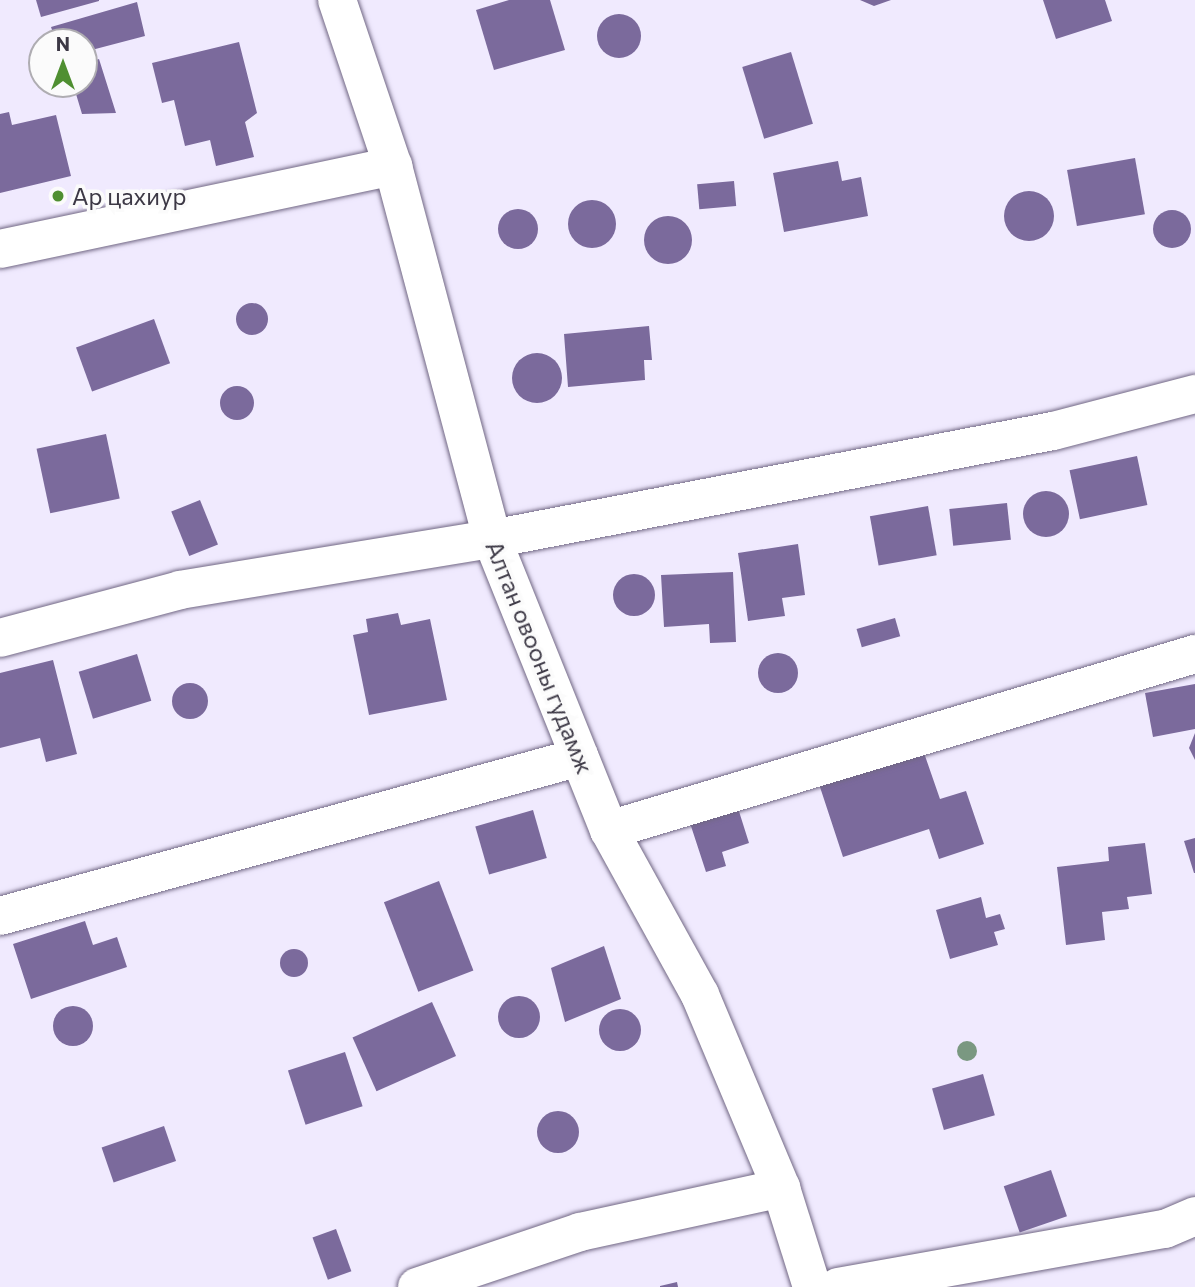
<!DOCTYPE html>
<html>
<head>
<meta charset="utf-8">
<style>
	body { margin:0 }
	#map { position:relative; width:1195px; height:1287px; overflow:hidden; background:#f0eafe; font-family:Commissioner,sans-serif }
	div>[style] { position:absolute }
	.building>* { inset:0; background:#7b6a9c; transform-origin:0 0 }
	.round { border-radius:50% }
	.roads { filter:drop-shadow(0 0 2px #716784) drop-shadow(0 0 2px #716784) }
	.minor>* { height:38px; margin:-19px; padding:0 19px; transform-origin:19px; border-radius:19px; background:#fff }
	.secondary>* { height:38px; margin:-19px; padding:0 19px; transform-origin:19px; border-radius:19px; background:#fff }
	.trees>* { width:20px; height:20px; margin:-10px; border-radius:50%; background:#7a9881 }
	.dots>* { width:19px; height:19px; translate:-50% -50%; box-sizing:border-box; border:4px solid #fbfbfb; border-radius:50% }
	span { translate:-50% -50%; white-space:nowrap; text-align:center; line-height:1.15; -webkit-text-stroke:7px #fbfbfb; paint-order:stroke }
	.poi-label { font-size:24px; color:#3c3845 }
	.left { translate:0 -50%; text-align:left }
	.street-label { font-size:24px; color:#3c3845 }
	.north { position:absolute; left:28px; top:28px; width:70px; height:70px; box-sizing:border-box; background:#fbfbfb; border:2px solid #afadb2; border-radius:50%; rotate:0deg; font-size:19px; font-weight:700; line-height:28px; text-align:center; color:#3c3845 }
	.north::after { content:''; display:block; margin:auto; width:24px; height:32px; background:#4f8f31; clip-path:polygon(50% 0,100% 100%,50% 72%,0 100%) }
</style>
</head>
<body>
<div id="map">
	<div class="building">
		<i style="clip-path:polygon(36px 0,99px 0,99px 1px,41px 17px)"></i>
		<i style="clip-path:polygon(509px 0,550px 0,565px 50px,494px 70px,476px 10px)"></i>
		<i style="clip-path:polygon(860px 0,891px 0,874px 6px)"></i>
		<i style="clip-path:polygon(1043px 0,1105px 0,1112px 21px,1056px 39px)"></i>
		<i style="clip-path:polygon(137px 2px,145px 36px,84px 52px,84px 42px,56px 42px,51px 27px)"></i>
		<i class="round" style="left:597px;top:14px;width:44px;height:44px"></i>
		<i style="clip-path:polygon(239px 42px,257px 113px,245px 122px,254px 157px,216px 166px,210px 140px,185px 146px,174px 100px,162px 103px,152px 63px)"></i>
		<i style="left:791px;top:52px;width:75px;height:51px;rotate:73deg"></i>
		<i style="clip-path:polygon(99px 59px,116px 113px,82px 114px,73px 84px,84px 84px,84px 64px)"></i>
		<i style="clip-path:polygon(9px 112px,12px 125px,56px 115px,71px 176px,0 193px,0 114px)"></i>
		<i style="left:1135px;top:158px;width:57px;height:69px;rotate:80deg"></i>
		<i style="clip-path:polygon(838px 161px,842px 181px,861px 177px,868px 216px,784px 232px,773px 173px)"></i>
		<i style="left:734px;top:181px;width:25px;height:37px;rotate:85deg"></i>
		<i class="round" style="left:1004px;top:191px;width:50px;height:50px"></i>
		<i class="round" style="left:568px;top:200px;width:48px;height:48px"></i>
		<i class="round" style="left:498px;top:209px;width:40px;height:40px"></i>
		<i class="round" style="left:1153px;top:210px;width:38px;height:38px"></i>
		<i class="round" style="left:644px;top:216px;width:48px;height:48px"></i>
		<i class="round" style="left:236px;top:303px;width:32px;height:32px"></i>
		<i style="left:154px;top:319px;width:47px;height:83px;rotate:70deg"></i>
		<i style="clip-path:polygon(649px 326px,652px 360px,644px 360px,645px 380px,568px 387px,564px 334px)"></i>
		<i class="round" style="left:512px;top:353px;width:50px;height:50px"></i>
		<i class="round" style="left:220px;top:386px;width:34px;height:34px"></i>
		<i style="left:106px;top:434px;width:66px;height:71px;rotate:78deg"></i>
		<i style="left:1137px;top:456px;width:50px;height:69px;rotate:78deg"></i>
		<i class="round" style="left:1023px;top:491px;width:46px;height:46px"></i>
		<i style="left:200px;top:500px;width:48px;height:31px;rotate:68deg"></i>
		<i style="left:1007px;top:503px;width:37px;height:58px;rotate:84deg"></i>
		<i style="left:928px;top:506px;width:50px;height:59px;rotate:80deg"></i>
		<i style="clip-path:polygon(798px 544px,805px 595px,782px 598px,785px 616px,748px 621px,738px 553px)"></i>
		<i style="clip-path:polygon(733px 572px,736px 642px,710px 643px,709px 624px,664px 627px,661px 575px)"></i>
		<i class="round" style="left:613px;top:574px;width:42px;height:42px"></i>
		<i style="clip-path:polygon(398px 613px,401px 625px,430px 619px,447px 700px,369px 715px,353px 635px,368px 632px,366px 619px)"></i>
		<i style="left:895px;top:618px;width:19px;height:40px;rotate:74deg"></i>
		<i class="round" style="left:758px;top:653px;width:40px;height:40px"></i>
		<i style="left:137px;top:654px;width:49px;height:61px;rotate:73deg"></i>
		<i style="clip-path:polygon(53px 660px,77px 754px,46px 762px,40px 738px,0 748px,0 673px)"></i>
		<i class="round" style="left:172px;top:683px;width:36px;height:36px"></i>
		<i style="clip-path:polygon(1195px 684px,1195px 729px,1153px 737px,1145px 693px)"></i>
		<i style="clip-path:polygon(1195px 733px,1195px 760px,1189px 748px)"></i>
		<i style="clip-path:polygon(923px 750px,940px 799px,966px 791px,984px 844px,939px 859px,929px 829px,843px 857px,819px 784px)"></i>
		<i style="clip-path:polygon(737px 805px,749px 843px,722px 852px,726px 866px,706px 872px,689px 820px)"></i>
		<i style="left:533px;top:810px;width:50px;height:60px;rotate:74deg"></i>
		<i style="clip-path:polygon(1195px 838px,1195px 873px,1194px 873px,1184px 841px)"></i>
		<i style="clip-path:polygon(1145px 843px,1152px 894px,1127px 897px,1129px 909px,1102px 912px,1105px 940px,1066px 945px,1057px 867px,1109px 861px,1108px 847px)"></i>
		<i style="left:439px;top:881px;width:96px;height:59px;rotate:69deg"></i>
		<i style="clip-path:polygon(981px 897px,986px 918px,1000px 914px,1005px 929px,994px 932px,998px 945px,950px 959px,936px 910px)"></i>
		<i style="clip-path:polygon(85px 921px,93px 945px,117px 937px,127px 967px,31px 999px,13px 944px)"></i>
		<i style="clip-path:polygon(604px 946px,621px 999px,565px 1022px,551px 968px)"></i>
		<i class="round" style="left:280px;top:949px;width:28px;height:28px"></i>
		<i class="round" style="left:498px;top:996px;width:42px;height:42px"></i>
		<i style="left:432px;top:1002px;width:59px;height:87px;rotate:66deg"></i>
		<i class="round" style="left:53px;top:1006px;width:40px;height:40px"></i>
		<i class="round" style="left:599px;top:1009px;width:42px;height:42px"></i>
		<i style="left:345px;top:1052px;width:57px;height:60px;rotate:72deg"></i>
		<i style="left:983px;top:1074px;width:43px;height:53px;rotate:74deg"></i>
		<i class="round" style="left:537px;top:1111px;width:42px;height:42px"></i>
		<i style="left:164px;top:1126px;width:37px;height:66px;rotate:71deg"></i>
		<i style="left:1051px;top:1170px;width:49px;height:50px;rotate:71deg"></i>
		<i style="left:336px;top:1229px;width:45px;height:25px;rotate:70deg"></i>
		<i style="clip-path:polygon(677px 1282px,678px 1287px,660px 1287px,660px 1286px)"></i>
	</div>
	<div class="roads">
		<div class="minor">
			<i style="left:0;top:249px;width:402px;rotate:-11.9deg"></i>
			<i style="left:0;top:638px;width:186px;rotate:-14.9deg"></i>
			<i style="left:180px;top:590px;width:316px;rotate:-9.3deg"></i>
			<i style="left:492px;top:539px;width:571px;rotate:-10.9deg"></i>
			<i style="left:1053px;top:431px;width:147px;rotate:-14.6deg"></i>
			<i style="left:609px;top:830px;width:612px;rotate:-16.72deg"></i>
			<i style="left:0;top:916px;width:601px;rotate:-15.33deg"></i>
			<i style="left:417px;top:1287px;width:172px;rotate:-18.6deg"></i>
			<i style="left:580px;top:1232px;width:206px;rotate:-12.3deg"></i>
			<i style="left:838px;top:1287px;width:332px;rotate:-10.1deg"></i>
			<i style="left:1165px;top:1229px;width:33px;rotate:-23deg"></i>
		</div>
		<div class="secondary">
			<i style="left:337px;top:0;width:175px;rotate:71.4deg"></i>
			<i style="left:393px;top:166px;width:386px;rotate:75.1deg"></i>
			<i style="left:492px;top:539px;width:314px;rotate:68.1deg"></i>
			<i style="left:609px;top:830px;width:188px;rotate:61.1deg"></i>
			<i style="left:700px;top:995px;width:209px;rotate:67.2deg"></i>
			<i style="left:781px;top:1188px;width:104px;rotate:72.6deg"></i>
		</div>
	</div>
	<div class="trees">
		<i style="left:967px;top:1051px"></i>
	</div>
	<div class="dots">
		<i style="left:58px;top:196px;background:#4f8f31"></i>
	</div>
	<div class="poi-label">
		<span class="left" style="left:72px;top:196px">Ар цахиур</span>
	</div>
	<div class="street-label">
		<span style="left:540px;top:657px;rotate:68deg">Алтан овооны гудамж</span>
	</div>
	<div class="north">N</div>
</div>
</body>
</html>
